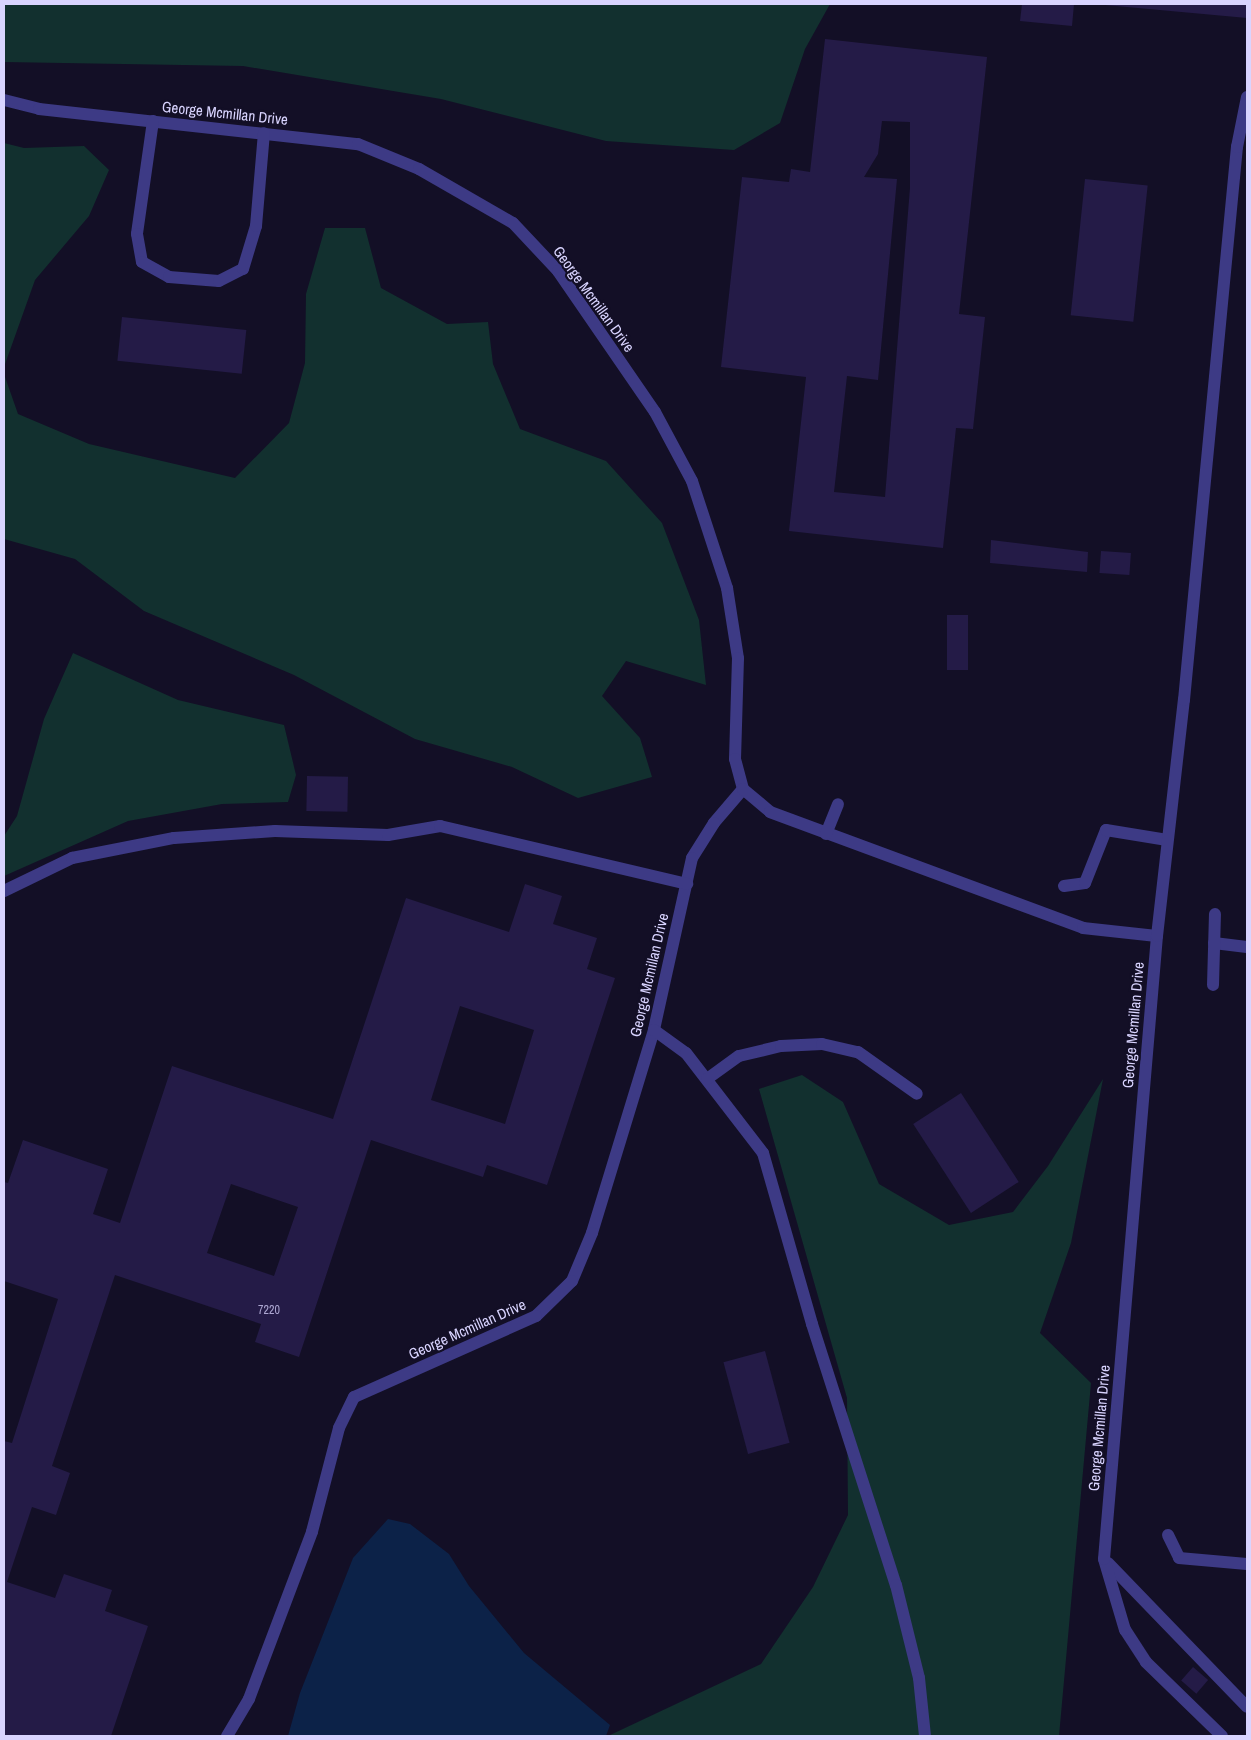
<!DOCTYPE html>
<html>
<head>
<meta charset="utf-8">
<style>
	body { margin:0 }
	#map { position:relative; width:1251px; height:1740px; overflow:hidden; background:#130f26; font-family:"Archivo Narrow",sans-serif }
	div>[style] { position:absolute }
	.green>* { inset:0; background:#12302f }
	.water>* { inset:0; background:#0c2248 }
	.building>* { inset:0; background:#241b47; transform-origin:0 0 }
	.minor>* { height:12px; margin:-6px; padding:0 6px; transform-origin:6px; border-radius:6px; background:#3d3a85 }
	span { translate:-50% -50%; white-space:nowrap; text-align:center; line-height:1.15; -webkit-text-stroke:4.5px #130f26; paint-order:stroke }
	.number-label { font-size:12px; color:#aca6d1 }
	.number-label span { -webkit-text-stroke-width:0 }
	.street-label { font-size:15px; color:#d9d4ff }
	.frame { position:absolute; inset:0; border:5px solid #d9d4ff; pointer-events:none }
</style>
</head>
<body>
<div id="map">
	<div class="green">
		<i style="clip-path:polygon(4px 4px,830px 4px,805px 49px,780px 123px,734px 150px,606px 141px,441px 99px,243px 66px,4px 62px)"></i>
		<i style="clip-path:polygon(4px 143px,24px 148px,84px 146px,109px 170px,89px 216px,35px 280px,4px 367px)"></i>
		<i style="clip-path:polygon(325px 228px,365px 228px,381px 288px,447px 324px,488px 322px,493px 364px,520px 429px,606px 461px,662px 523px,699px 620px,706px 685px,626px 661px,602px 696px,640px 738px,652px 777px,578px 798px,512px 767px,415px 739px,294px 675px,144px 611px,75px 559px,4px 539px,4px 374px,18px 414px,89px 444px,235px 478px,289px 423px,305px 363px,306px 294px)"></i>
		<i style="clip-path:polygon(73px 653px,178px 700px,284px 725px,296px 775px,288px 802px,222px 804px,128px 821px,4px 876px,4px 836px,17px 816px,44px 719px)"></i>
		<i style="clip-path:polygon(802px 1075px,843px 1102px,879px 1184px,949px 1225px,1013px 1212px,1048px 1166px,1103px 1079px,1071px 1243px,1040px 1333px,1091px 1383px,1059px 1736px,608px 1736px,761px 1664px,813px 1587px,848px 1515px,847px 1398px,759px 1089px)"></i>
	</div>
	<div class="water">
		<i style="clip-path:polygon(388px 1519px,410px 1524px,449px 1554px,469px 1586px,524px 1653px,610px 1725px,606px 1736px,288px 1736px,300px 1693px,353px 1558px)"></i>
	</div>
	<div class="building">
		<i style="clip-path:polygon(1022px 4px,1074px 4px,1072px 26px,1020px 21px)"></i>
		<i style="clip-path:polygon(1105px 4px,1247px 4px,1247px 18px,1105px 5px)"></i>
		<i style="clip-path:polygon(evenodd,825px 39px,987px 57px,959px 314px,985px 317px,973px 429px,956px 428px,943px 548px,789px 531px,806px 377px,721px 367px,742px 177px,789px 182px,791px 169px,810px 172px,825px 39px,882px 121px,910px 122px,910px 188px,885px 497px,834px 492px,847px 376px,878px 380px,897px 179px,864px 177px,878px 154px,882px 121px)"></i>
		<i style="left:1085px;top:179px;width:63px;height:137px;rotate:6deg"></i>
		<i style="left:122px;top:317px;width:125px;height:44px;rotate:6deg"></i>
		<i style="clip-path:polygon(991px 540px,1088px 552px,1087px 572px,990px 563px)"></i>
		<i style="left:1101px;top:551px;width:30px;height:22px;rotate:4deg"></i>
		<i style="left:947px;top:615px;width:21px;height:55px"></i>
		<i style="left:307px;top:776px;width:41px;height:35px;rotate:1deg"></i>
		<i style="clip-path:polygon(evenodd,525px 884px,562px 896px,553px 924px,597px 938px,587px 969px,615px 978px,547px 1185px,487px 1165px,483px 1177px,371px 1140px,299px 1357px,255px 1342px,261px 1324px,115px 1275px,52px 1466px,70px 1473px,56px 1515px,32px 1507px,7px 1582px,55px 1598px,64px 1574px,112px 1590px,105px 1611px,148px 1626px,111px 1736px,4px 1736px,4px 1441px,12px 1443px,58px 1299px,4px 1281px,4px 1182px,8px 1183px,23px 1140px,108px 1169px,93px 1214px,120px 1223px,172px 1066px,333px 1119px,406px 898px,509px 932px,525px 884px,460px 1006px,534px 1030px,505px 1124px,431px 1100px,460px 1006px,525px 884px,231px 1184px,298px 1207px,274px 1276px,207px 1253px,231px 1184px)"></i>
		<i style="left:961px;top:1093px;width:106px;height:57px;rotate:57deg"></i>
		<i style="left:765px;top:1351px;width:95px;height:43px;rotate:75deg"></i>
		<i style="left:1193px;top:1667px;width:20px;height:18px;rotate:41deg"></i>
	</div>
	<div class="minor">
		<i style="left:4px;top:100px;width:36px;rotate:14deg"></i>
		<i style="left:39px;top:109px;width:321px;rotate:6.3deg"></i>
		<i style="left:358px;top:144px;width:66px;rotate:22.3deg"></i>
		<i style="left:419px;top:169px;width:108px;rotate:29.9deg"></i>
		<i style="left:513px;top:223px;width:66px;rotate:46.8deg"></i>
		<i style="left:558px;top:271px;width:171px;rotate:55.5deg"></i>
		<i style="left:655px;top:412px;width:78px;rotate:61.8deg"></i>
		<i style="left:692px;top:481px;width:113px;rotate:71.9deg"></i>
		<i style="left:727px;top:588px;width:71px;rotate:81.1deg"></i>
		<i style="left:738px;top:658px;width:101px;rotate:91.7deg"></i>
		<i style="left:735px;top:759px;width:31px;rotate:75deg"></i>
		<i style="left:743px;top:789px;width:45px;rotate:130.5deg"></i>
		<i style="left:714px;top:823px;width:41px;rotate:122.2deg"></i>
		<i style="left:692px;top:858px;width:176px;rotate:102.5deg"></i>
		<i style="left:654px;top:1030px;width:212px;rotate:107deg"></i>
		<i style="left:592px;top:1233px;width:52px;rotate:112.6deg"></i>
		<i style="left:572px;top:1281px;width:50px;rotate:135.8deg"></i>
		<i style="left:536px;top:1316px;width:199px;rotate:156deg"></i>
		<i style="left:354px;top:1397px;width:34px;rotate:116deg"></i>
		<i style="left:339px;top:1428px;width:107px;rotate:104.6deg"></i>
		<i style="left:312px;top:1532px;width:178px;rotate:110.7deg"></i>
		<i style="left:249px;top:1699px;width:43px;rotate:120.7deg"></i>
		<i style="left:153px;top:121px;width:114px;rotate:98.1deg"></i>
		<i style="left:137px;top:234px;width:28px;rotate:80deg"></i>
		<i style="left:142px;top:262px;width:31px;rotate:29deg"></i>
		<i style="left:169px;top:277px;width:50px;rotate:4.6deg"></i>
		<i style="left:219px;top:281px;width:27px;rotate:-27deg"></i>
		<i style="left:243px;top:269px;width:45px;rotate:-73.2deg"></i>
		<i style="left:256px;top:226px;width:93px;rotate:-85.1deg"></i>
		<i style="left:743px;top:789px;width:35px;rotate:40deg"></i>
		<i style="left:770px;top:812px;width:334px;rotate:20.3deg"></i>
		<i style="left:1083px;top:928px;width:74px;rotate:6.2deg"></i>
		<i style="left:826px;top:834px;width:32px;rotate:-68deg"></i>
		<i style="left:1064px;top:886px;width:21px;rotate:-8deg"></i>
		<i style="left:1085px;top:883px;width:57px;rotate:-68.4deg"></i>
		<i style="left:1106px;top:830px;width:62px;rotate:9.3deg"></i>
		<i style="left:4px;top:891px;width:76px;rotate:-25.9deg"></i>
		<i style="left:72px;top:858px;width:104px;rotate:-11.1deg"></i>
		<i style="left:174px;top:838px;width:101px;rotate:-4deg"></i>
		<i style="left:275px;top:831px;width:113px;rotate:2deg"></i>
		<i style="left:388px;top:835px;width:53px;rotate:-9.8deg"></i>
		<i style="left:440px;top:826px;width:254px;rotate:13.2deg"></i>
		<i style="left:1214px;top:943px;width:33px;rotate:7deg"></i>
		<i style="left:1213px;top:985px;width:71px;rotate:-88.4deg"></i>
		<i style="left:654px;top:1030px;width:39px;rotate:36deg"></i>
		<i style="left:686px;top:1053px;width:126px;rotate:52.4deg"></i>
		<i style="left:763px;top:1153px;width:178px;rotate:74deg"></i>
		<i style="left:812px;top:1324px;width:274px;rotate:72.2deg"></i>
		<i style="left:896px;top:1585px;width:96px;rotate:76.1deg"></i>
		<i style="left:919px;top:1678px;width:58px;rotate:84.1deg"></i>
		<i style="left:707px;top:1079px;width:39px;rotate:-36deg"></i>
		<i style="left:739px;top:1056px;width:43px;rotate:-13.4deg"></i>
		<i style="left:781px;top:1046px;width:41px;rotate:-2.8deg"></i>
		<i style="left:822px;top:1044px;width:37px;rotate:13deg"></i>
		<i style="left:858px;top:1052px;width:72px;rotate:35.4deg"></i>
		<i style="left:1168px;top:1535px;width:25px;rotate:64deg"></i>
		<i style="left:1179px;top:1558px;width:68px;rotate:5deg"></i>
		<i style="left:1108px;top:1563px;width:200px;rotate:46deg"></i>
		<i style="left:1222px;top:1736px;width:106px;rotate:-135.8deg"></i>
		<i style="left:1146px;top:1662px;width:38px;rotate:-123deg"></i>
		<i style="left:1125px;top:1630px;width:74px;rotate:-106.5deg"></i>
		<i style="left:1104px;top:1559px;width:625px;rotate:-85.14deg"></i>
		<i style="left:1157px;top:936px;width:238px;rotate:-83.5deg"></i>
		<i style="left:1184px;top:700px;width:556px;rotate:-84.53deg"></i>
		<i style="left:1237px;top:147px;width:51px;rotate:-78.7deg"></i>
	</div>
	<div class="number-label">
		<span style="left:269px;top:1311px">7220</span>
	</div>
	<div class="street-label">
		<span style="left:225px;top:113px;rotate:6deg">George Mcmillan Drive</span>
		<span style="left:594px;top:299px;rotate:54deg">George Mcmillan Drive</span>
		<span style="left:649px;top:975px;rotate:-77deg">George Mcmillan Drive</span>
		<span style="left:1133px;top:1025px;rotate:-85deg">George Mcmillan Drive</span>
		<span style="left:467px;top:1329px;rotate:-24deg">George Mcmillan Drive</span>
		<span style="left:1099px;top:1428px;rotate:-85deg">George Mcmillan Drive</span>
	</div>
	<div class="frame"></div>
</div>
</body>
</html>
